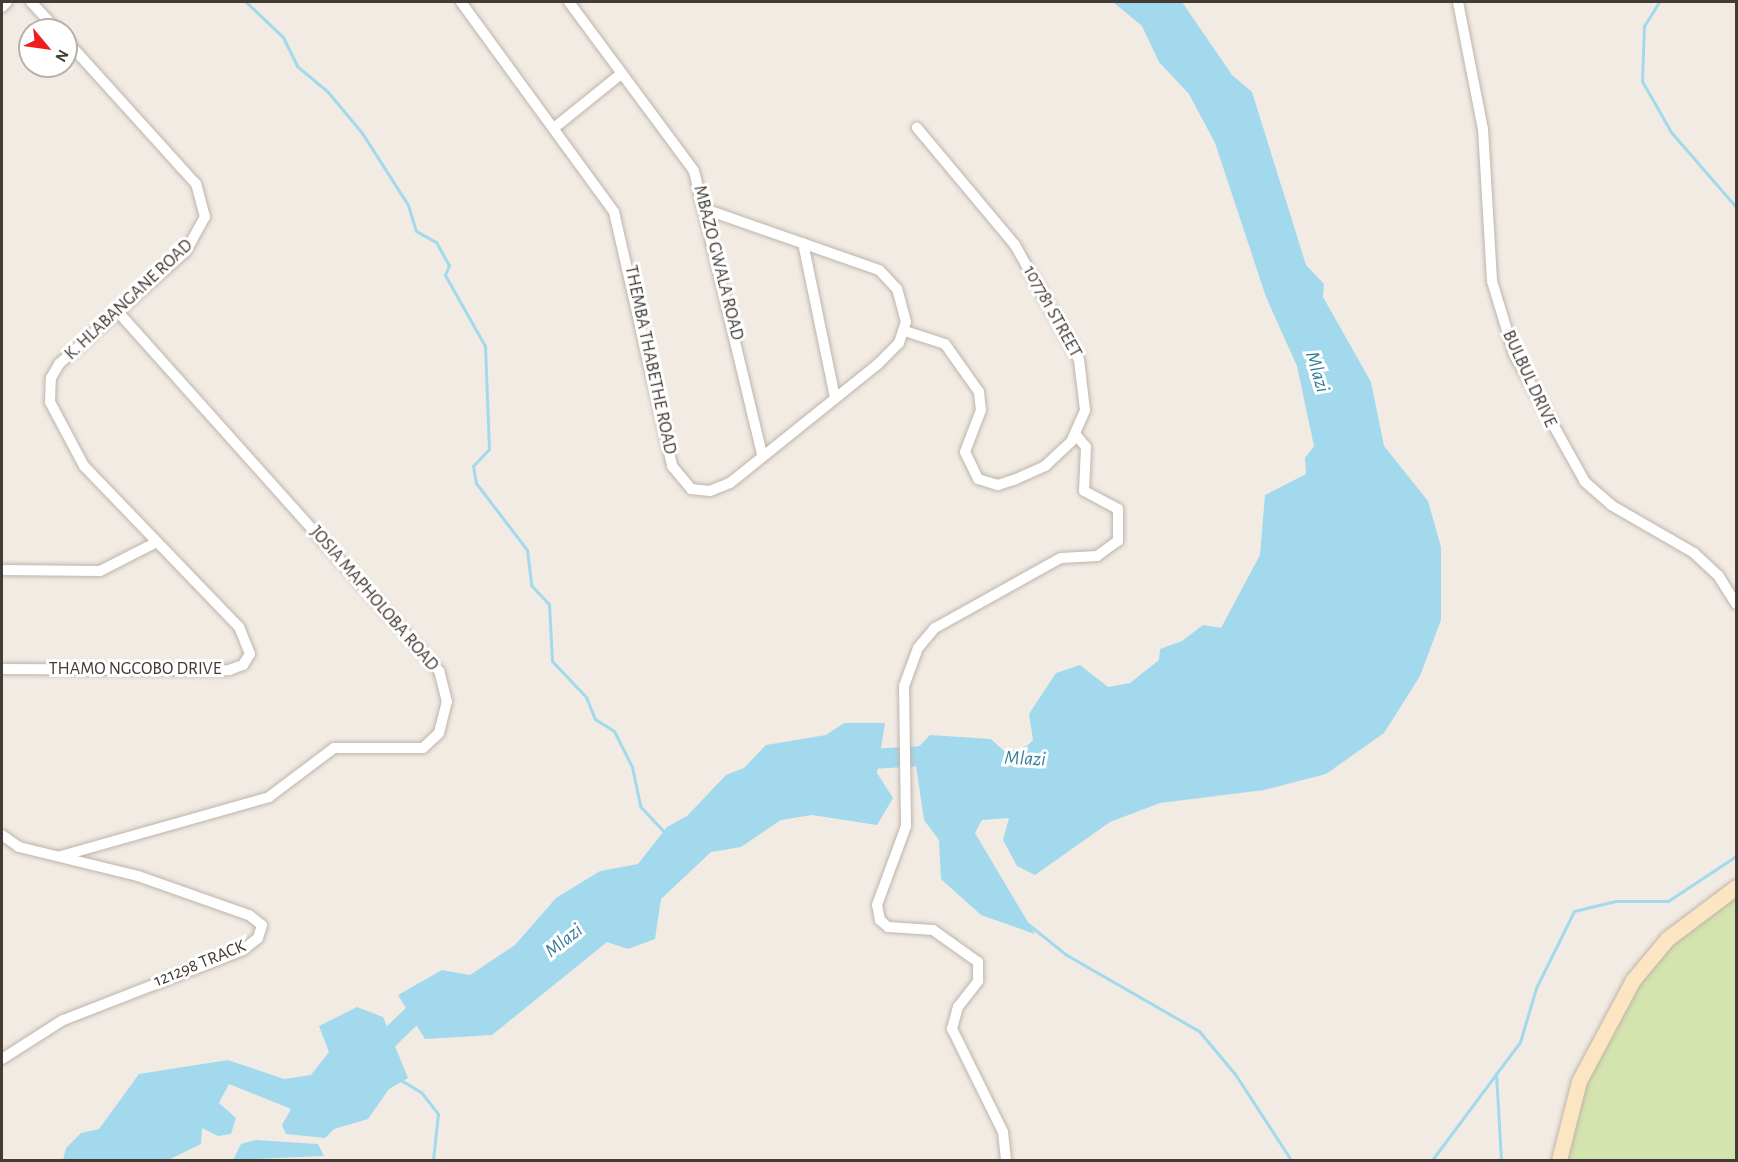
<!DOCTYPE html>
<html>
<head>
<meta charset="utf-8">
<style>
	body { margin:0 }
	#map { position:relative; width:1738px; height:1162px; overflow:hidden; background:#f1ebe4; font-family:"Alegreya Sans",sans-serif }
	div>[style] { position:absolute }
	.green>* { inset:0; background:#d4e4ae }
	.water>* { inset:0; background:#a2d9ec }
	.stream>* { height:3px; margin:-1.5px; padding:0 1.5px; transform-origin:1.5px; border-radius:1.5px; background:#a2d9ec }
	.river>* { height:20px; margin:-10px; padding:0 10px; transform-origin:10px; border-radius:10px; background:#a2d9ec }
	.roads { filter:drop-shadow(0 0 2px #bfb4aa) drop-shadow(0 0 2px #bfb4aa) }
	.street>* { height:10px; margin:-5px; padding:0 5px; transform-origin:5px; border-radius:5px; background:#fff }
	.secondary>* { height:15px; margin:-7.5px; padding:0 7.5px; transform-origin:7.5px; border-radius:7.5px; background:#fce5c3 }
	span { translate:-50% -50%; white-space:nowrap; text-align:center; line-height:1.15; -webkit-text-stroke:6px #fff; paint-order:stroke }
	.street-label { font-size:18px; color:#433b34 }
	.water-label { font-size:20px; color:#307d9a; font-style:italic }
	.frame { position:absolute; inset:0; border:3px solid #433b34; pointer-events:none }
	.north { position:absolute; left:18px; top:18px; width:60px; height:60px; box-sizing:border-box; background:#fff; border:2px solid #b4b1ae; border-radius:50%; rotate:119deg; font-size:16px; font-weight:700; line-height:24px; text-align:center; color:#433b34 }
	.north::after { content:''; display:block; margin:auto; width:21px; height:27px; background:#ef1d1e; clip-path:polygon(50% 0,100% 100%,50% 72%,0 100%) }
</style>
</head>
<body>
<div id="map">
	<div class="green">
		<i style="clip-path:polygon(1736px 888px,1736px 1160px,1560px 1160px,1574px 1099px,1651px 958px)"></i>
	</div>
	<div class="water">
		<i style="clip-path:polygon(1113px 2px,1182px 2px,1232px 75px,1252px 92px,1306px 265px,1324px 284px,1323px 297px,1371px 382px,1384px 446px,1428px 501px,1441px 547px,1441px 620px,1420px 676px,1384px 733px,1326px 774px,1264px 790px,1160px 803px,1110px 822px,1035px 875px,1017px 866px,1003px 840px,1009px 818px,982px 820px,975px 833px,1035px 934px,981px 915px,941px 879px,939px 840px,924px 820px,914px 752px,930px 735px,991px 739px,1005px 752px,1027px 746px,1033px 740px,1029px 714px,1056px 673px,1080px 665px,1108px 687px,1130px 683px,1159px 660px,1160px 649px,1182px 641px,1203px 625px,1221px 628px,1260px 555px,1265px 495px,1306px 474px,1305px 458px,1314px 446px,1297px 366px,1266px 297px,1215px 143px,1189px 94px,1159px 62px,1142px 26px)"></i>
		<i style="clip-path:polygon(844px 723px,885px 723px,877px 773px,893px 798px,877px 825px,812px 815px,781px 820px,741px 847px,711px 852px,661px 899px,655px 939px,628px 949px,607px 942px,492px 1035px,425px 1039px,398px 995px,442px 970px,470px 975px,515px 945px,556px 898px,600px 871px,638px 864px,667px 827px,687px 816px,726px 775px,744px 768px,766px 745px,826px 735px)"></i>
		<i style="clip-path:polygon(357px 1007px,383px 1017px,408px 1078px,389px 1089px,368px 1119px,334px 1129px,325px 1138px,286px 1134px,282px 1125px,291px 1109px,229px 1084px,219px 1103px,236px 1118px,231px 1134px,218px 1136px,202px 1128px,201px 1144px,168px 1160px,63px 1160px,66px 1148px,81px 1133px,99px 1129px,139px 1074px,228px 1060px,284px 1079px,311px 1075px,329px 1052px,319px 1026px)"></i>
		<i style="clip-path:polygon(256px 1140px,318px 1144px,324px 1156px,233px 1160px,241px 1144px)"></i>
	</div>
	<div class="stream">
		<i style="left:246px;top:2px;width:51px;rotate:43.4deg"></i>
		<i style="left:283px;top:37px;width:32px;rotate:64deg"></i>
		<i style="left:297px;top:66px;width:40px;rotate:40deg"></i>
		<i style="left:328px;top:92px;width:53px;rotate:50.3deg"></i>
		<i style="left:362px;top:133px;width:85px;rotate:57.4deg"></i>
		<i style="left:408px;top:205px;width:27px;rotate:73deg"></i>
		<i style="left:416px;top:231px;width:23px;rotate:29deg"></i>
		<i style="left:436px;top:242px;width:26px;rotate:61deg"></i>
		<i style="left:449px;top:265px;width:11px;rotate:112deg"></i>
		<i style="left:445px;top:275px;width:81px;rotate:60.6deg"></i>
		<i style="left:485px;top:346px;width:103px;rotate:87.8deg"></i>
		<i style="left:489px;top:449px;width:23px;rotate:133deg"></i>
		<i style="left:473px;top:466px;width:17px;rotate:80deg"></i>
		<i style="left:476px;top:483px;width:84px;rotate:52.7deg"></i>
		<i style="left:527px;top:550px;width:35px;rotate:83deg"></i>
		<i style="left:531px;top:585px;width:26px;rotate:47deg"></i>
		<i style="left:549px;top:604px;width:57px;rotate:87deg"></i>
		<i style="left:552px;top:661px;width:50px;rotate:46.6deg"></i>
		<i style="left:586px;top:697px;width:24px;rotate:68deg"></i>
		<i style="left:595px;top:719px;width:22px;rotate:32deg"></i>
		<i style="left:614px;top:731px;width:40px;rotate:63.4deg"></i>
		<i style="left:632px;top:767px;width:40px;rotate:78deg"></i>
		<i style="left:640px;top:806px;width:38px;rotate:47deg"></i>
		<i style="left:1659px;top:2px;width:28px;rotate:122deg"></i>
		<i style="left:1644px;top:26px;width:55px;rotate:92.1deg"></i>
		<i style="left:1642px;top:81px;width:59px;rotate:60.4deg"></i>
		<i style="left:1671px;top:132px;width:99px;rotate:49.1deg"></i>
		<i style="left:1028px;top:924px;width:48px;rotate:39deg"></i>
		<i style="left:1065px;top:954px;width:155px;rotate:29.9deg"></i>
		<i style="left:1199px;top:1031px;width:56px;rotate:50.1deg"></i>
		<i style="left:1235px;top:1074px;width:103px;rotate:56.9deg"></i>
		<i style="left:1496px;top:1073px;width:87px;rotate:86.7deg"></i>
		<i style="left:399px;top:1079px;width:26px;rotate:31deg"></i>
		<i style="left:421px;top:1092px;width:28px;rotate:52deg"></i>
		<i style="left:438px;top:1114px;width:46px;rotate:96.2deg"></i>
		<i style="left:1432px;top:1160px;width:147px;rotate:-53.3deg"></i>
		<i style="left:1520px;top:1042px;width:56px;rotate:-73.5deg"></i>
		<i style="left:1536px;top:988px;width:86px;rotate:-63.7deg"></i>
		<i style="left:1574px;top:911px;width:43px;rotate:-13.4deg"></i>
		<i style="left:1616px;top:901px;width:52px"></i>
		<i style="left:1668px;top:901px;width:82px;rotate:-33.5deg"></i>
	</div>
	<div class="river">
		<i style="left:855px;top:760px;width:84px;rotate:-3.4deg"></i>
		<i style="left:372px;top:1055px;width:57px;rotate:-44.3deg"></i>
		<i style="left:413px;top:1015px;width:25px;rotate:-14deg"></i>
	</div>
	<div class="roads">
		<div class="street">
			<i style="left:31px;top:2px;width:38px;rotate:47deg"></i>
			<i style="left:461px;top:2px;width:260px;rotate:53.9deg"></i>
			<i style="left:614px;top:212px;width:261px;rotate:77.1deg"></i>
			<i style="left:672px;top:466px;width:30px;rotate:50deg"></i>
			<i style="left:691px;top:489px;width:19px;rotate:6deg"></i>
			<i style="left:710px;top:491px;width:22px;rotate:-22deg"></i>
			<i style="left:730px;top:483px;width:189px;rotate:-38.8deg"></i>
			<i style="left:877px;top:365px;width:31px;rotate:-45deg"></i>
			<i style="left:899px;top:343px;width:22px;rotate:-72deg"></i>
			<i style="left:906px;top:322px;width:34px;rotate:-105deg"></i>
			<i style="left:897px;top:289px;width:26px;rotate:-133deg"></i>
			<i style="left:879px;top:270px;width:181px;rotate:-160.7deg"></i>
			<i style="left:569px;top:2px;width:210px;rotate:53.5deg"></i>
			<i style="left:694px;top:171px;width:292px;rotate:76.5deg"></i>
			<i style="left:1458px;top:2px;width:129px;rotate:78.9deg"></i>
			<i style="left:1483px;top:129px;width:152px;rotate:86.6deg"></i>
			<i style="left:1492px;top:281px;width:76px;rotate:73.2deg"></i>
			<i style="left:1514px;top:354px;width:146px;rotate:61deg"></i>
			<i style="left:1585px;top:482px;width:35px;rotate:41deg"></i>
			<i style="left:1611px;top:505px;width:96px;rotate:30deg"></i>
			<i style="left:1694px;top:553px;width:33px;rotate:43deg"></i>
			<i style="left:1718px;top:575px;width:34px;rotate:58deg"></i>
			<i style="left:2px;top:7px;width:7px;rotate:-45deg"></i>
			<i style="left:554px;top:128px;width:86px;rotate:-38.9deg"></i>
			<i style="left:803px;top:243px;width:157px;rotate:78.3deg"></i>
			<i style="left:905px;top:331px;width:42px;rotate:18deg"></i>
			<i style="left:945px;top:344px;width:59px;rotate:54.7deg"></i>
			<i style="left:979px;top:392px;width:18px;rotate:84deg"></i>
			<i style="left:981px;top:410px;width:45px;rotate:110.9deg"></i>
			<i style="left:965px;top:452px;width:30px;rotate:64deg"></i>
			<i style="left:978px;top:479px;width:21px;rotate:17deg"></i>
			<i style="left:998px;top:485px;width:19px;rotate:-18deg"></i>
			<i style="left:1016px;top:479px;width:32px;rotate:-24deg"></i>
			<i style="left:1045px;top:466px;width:35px;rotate:-43deg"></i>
			<i style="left:1071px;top:442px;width:35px;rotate:-66deg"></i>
			<i style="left:1085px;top:410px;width:50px;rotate:-96.8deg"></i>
			<i style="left:1079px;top:360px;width:132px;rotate:-119.1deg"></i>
			<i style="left:1015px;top:245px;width:153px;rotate:-129.9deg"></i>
			<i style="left:2px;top:570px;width:98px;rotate:0.6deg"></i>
			<i style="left:100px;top:571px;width:62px;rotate:-27deg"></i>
			<i style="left:2px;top:669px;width:227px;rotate:0.3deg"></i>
			<i style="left:229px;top:670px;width:15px;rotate:-20deg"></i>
			<i style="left:243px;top:665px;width:13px;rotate:-58deg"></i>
			<i style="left:250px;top:654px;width:29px;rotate:-112deg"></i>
			<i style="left:239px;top:627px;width:223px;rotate:-133.9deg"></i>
			<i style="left:84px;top:466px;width:72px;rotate:-118deg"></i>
			<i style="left:50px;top:402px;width:24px;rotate:-88deg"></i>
			<i style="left:51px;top:378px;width:16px;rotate:-60deg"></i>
			<i style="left:59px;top:364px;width:170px;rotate:-41.7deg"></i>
			<i style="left:186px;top:251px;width:39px;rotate:-61deg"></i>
			<i style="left:205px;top:217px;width:34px;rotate:-105deg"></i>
			<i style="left:196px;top:184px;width:194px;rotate:-132.1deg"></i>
			<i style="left:2px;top:835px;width:21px;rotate:35deg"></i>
			<i style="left:19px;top:847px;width:122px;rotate:13.7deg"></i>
			<i style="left:138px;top:876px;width:118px;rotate:19.4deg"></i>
			<i style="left:249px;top:915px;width:16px;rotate:38deg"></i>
			<i style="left:262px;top:925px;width:14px;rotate:107deg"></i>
			<i style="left:258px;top:938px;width:19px;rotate:141deg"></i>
			<i style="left:243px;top:950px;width:193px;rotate:158.7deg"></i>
			<i style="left:63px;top:1020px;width:72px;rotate:147.4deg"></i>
			<i style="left:61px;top:856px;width:216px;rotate:-15.8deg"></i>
			<i style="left:269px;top:797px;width:81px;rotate:-37deg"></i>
			<i style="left:334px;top:748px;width:89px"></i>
			<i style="left:423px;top:748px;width:22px;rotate:-43deg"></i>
			<i style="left:439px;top:733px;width:32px;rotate:-76deg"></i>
			<i style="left:447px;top:702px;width:32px;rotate:-104deg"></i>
			<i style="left:439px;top:671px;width:482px;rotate:-131.8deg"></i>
			<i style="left:1006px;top:1160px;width:28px;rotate:-96deg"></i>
			<i style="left:1003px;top:1132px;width:115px;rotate:-116.3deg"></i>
			<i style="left:952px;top:1029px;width:23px;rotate:-75deg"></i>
			<i style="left:958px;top:1007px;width:33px;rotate:-52deg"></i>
			<i style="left:978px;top:981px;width:19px;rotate:-90deg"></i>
			<i style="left:978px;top:962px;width:55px;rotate:-144.6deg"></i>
			<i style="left:933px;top:930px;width:45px;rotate:-176.2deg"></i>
			<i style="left:888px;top:927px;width:11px;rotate:-139deg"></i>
			<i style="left:880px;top:920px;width:15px;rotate:-101deg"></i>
			<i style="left:877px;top:905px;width:84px;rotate:-69.8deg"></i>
			<i style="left:906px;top:826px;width:140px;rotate:-90.8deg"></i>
			<i style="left:904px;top:686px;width:40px;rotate:-69.8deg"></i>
			<i style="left:918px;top:648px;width:26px;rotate:-50deg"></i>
			<i style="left:935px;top:628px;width:144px;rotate:-29.1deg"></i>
			<i style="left:1061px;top:558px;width:36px;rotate:-3deg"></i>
			<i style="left:1097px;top:556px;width:26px;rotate:-36deg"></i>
			<i style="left:1118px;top:541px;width:32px;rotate:-90deg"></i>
			<i style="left:1118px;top:509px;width:38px;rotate:-152deg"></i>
			<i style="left:1084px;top:491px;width:44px;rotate:-87.4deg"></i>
			<i style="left:1086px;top:447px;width:16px;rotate:-130deg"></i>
		</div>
		<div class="secondary">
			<i style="left:1559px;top:1160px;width:81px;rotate:-75.8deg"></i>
			<i style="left:1579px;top:1081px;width:115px;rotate:-61.9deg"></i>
			<i style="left:1633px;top:980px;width:53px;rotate:-50.3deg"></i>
			<i style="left:1667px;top:939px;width:86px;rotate:-37deg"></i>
		</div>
	</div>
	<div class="street-label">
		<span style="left:718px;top:263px;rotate:76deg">MBAZO GWALA ROAD</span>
		<span style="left:129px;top:300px;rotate:-43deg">K. HLABANGANE ROAD</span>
		<span style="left:1052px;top:312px;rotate:61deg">107781 STREET</span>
		<span style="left:650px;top:360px;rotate:78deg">THEMBA THABETHE ROAD</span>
		<span style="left:1529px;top:379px;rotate:65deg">BULBUL DRIVE</span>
		<span style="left:374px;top:599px;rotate:49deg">JOSIA MAPHOLOBA ROAD</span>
		<span style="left:135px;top:669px">THAMO NGCOBO DRIVE</span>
		<span style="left:200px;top:964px;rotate:-22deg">121298 TRACK</span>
	</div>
	<div class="water-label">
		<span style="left:1317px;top:372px;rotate:73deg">Mlazi</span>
		<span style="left:1025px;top:759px;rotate:3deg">Mlazi</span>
		<span style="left:564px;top:941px;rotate:-38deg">Mlazi</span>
	</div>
	<div class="frame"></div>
	<div class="north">N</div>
</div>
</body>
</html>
